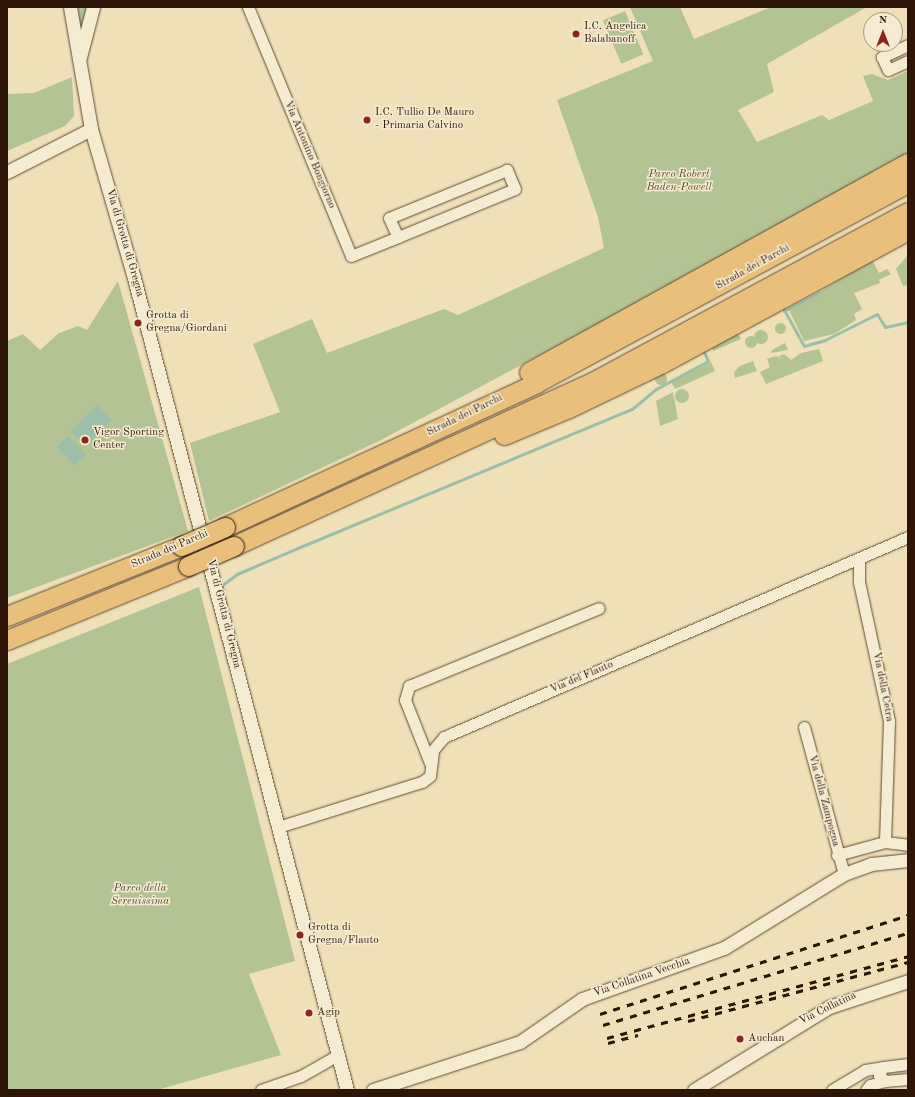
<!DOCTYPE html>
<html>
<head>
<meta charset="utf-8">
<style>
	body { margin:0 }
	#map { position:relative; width:915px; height:1097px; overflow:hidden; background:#f0e0b7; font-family:"Old Standard TT",serif }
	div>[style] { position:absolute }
	.green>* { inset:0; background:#b3c394; transform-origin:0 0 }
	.round { border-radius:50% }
	.water>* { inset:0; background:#9bbea8; transform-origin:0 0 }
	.stream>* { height:3px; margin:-1.5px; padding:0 1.5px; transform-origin:1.5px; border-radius:1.5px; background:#9bbea8 }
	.roads { filter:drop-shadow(0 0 1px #5e4833) drop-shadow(0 0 1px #5e4833) }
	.minor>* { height:11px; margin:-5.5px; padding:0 5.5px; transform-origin:5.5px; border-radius:5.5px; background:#f5ebd0 }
	.tertiary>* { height:13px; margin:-6.5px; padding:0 6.5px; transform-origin:6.5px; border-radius:6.5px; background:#f5ebd0 }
	.motorway>* { height:19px; margin:-9.5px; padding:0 9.5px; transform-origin:9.5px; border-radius:9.5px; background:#e8c07c }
	.rail>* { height:3px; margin-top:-1.5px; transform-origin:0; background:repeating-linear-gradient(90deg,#2e1507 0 7px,transparent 0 14px) }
	.bridges { filter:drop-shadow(0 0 1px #2e1507) drop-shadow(0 0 1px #2e1507) }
	.motorway-bridge>* { height:19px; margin:-9.5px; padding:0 9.5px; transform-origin:9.5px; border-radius:9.5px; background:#e8c07c }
	.dots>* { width:11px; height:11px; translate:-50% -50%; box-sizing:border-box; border:2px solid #f5ebd0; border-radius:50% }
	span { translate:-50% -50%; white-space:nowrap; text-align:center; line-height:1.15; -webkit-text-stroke:3px #f5ebd0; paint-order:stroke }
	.poi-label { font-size:11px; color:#2e1507 }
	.left { translate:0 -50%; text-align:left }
	.street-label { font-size:11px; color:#2e1507 }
	.park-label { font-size:11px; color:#564931; font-style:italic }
	.frame { position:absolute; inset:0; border:8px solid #2e1507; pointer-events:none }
	.north { position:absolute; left:863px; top:12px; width:40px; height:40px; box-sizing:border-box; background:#f5ebd0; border:1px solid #a59580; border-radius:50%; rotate:0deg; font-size:11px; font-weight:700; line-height:16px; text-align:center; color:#2e1507 }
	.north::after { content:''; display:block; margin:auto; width:14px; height:18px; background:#8f2418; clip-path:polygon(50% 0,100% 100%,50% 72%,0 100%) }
</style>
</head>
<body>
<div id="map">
	<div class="green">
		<i style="clip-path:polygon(74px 7px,88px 7px,76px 39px)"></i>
		<i style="clip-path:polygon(630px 7px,680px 7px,694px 39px,771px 7px,867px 7px,767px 64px,774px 92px,738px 110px,757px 142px,822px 115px,829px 120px,873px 101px,863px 76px,872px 74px,888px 80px,908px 71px,908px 158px,381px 440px,209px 521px,190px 443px,280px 412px,253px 344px,312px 319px,327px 353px,444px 309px,458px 315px,604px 248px,598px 217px,557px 100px,653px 61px)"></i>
		<i style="left:625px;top:11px;width:47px;height:24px;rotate:67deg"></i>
		<i style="clip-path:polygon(72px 77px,74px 116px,65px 126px,7px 151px,7px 94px,34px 93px)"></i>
		<i style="clip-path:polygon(908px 255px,908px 285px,903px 286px,896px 269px)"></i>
		<i style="clip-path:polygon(872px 260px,879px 273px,887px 269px,891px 274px,879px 280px,880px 283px,854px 293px,862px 309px,854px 314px,856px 320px,834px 334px,804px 341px,789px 310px)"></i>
		<i style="clip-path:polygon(118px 281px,188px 531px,7px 598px,7px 341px,23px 334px,40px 350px,59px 333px,78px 326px,87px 330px)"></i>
		<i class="round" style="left:774.5px;top:322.5px;width:11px;height:11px"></i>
		<i class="round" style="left:754px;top:330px;width:14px;height:14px"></i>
		<i style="clip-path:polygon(738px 333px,741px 339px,713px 351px,712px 348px)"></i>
		<i class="round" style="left:745px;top:336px;width:12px;height:12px"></i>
		<i style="clip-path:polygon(785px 343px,788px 350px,771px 353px,772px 350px)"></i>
		<i style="clip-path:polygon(819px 349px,823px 361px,766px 384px,760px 372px,770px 367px,767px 359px,772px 357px,778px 356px,781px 362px,779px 356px,784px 354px,791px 360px,801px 353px)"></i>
		<i style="clip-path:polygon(753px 361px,757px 371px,735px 378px,734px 372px,740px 366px)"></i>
		<i style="clip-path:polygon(711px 362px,715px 371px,675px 389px,671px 382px)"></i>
		<i class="round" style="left:655px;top:373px;width:12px;height:12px"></i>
		<i class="round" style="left:675px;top:389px;width:14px;height:14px"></i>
		<i style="clip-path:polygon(673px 392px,678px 419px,660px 426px,656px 401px)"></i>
		<i style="clip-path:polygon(199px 587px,295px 961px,249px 974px,281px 1055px,157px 1090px,7px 1090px,7px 664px)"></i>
	</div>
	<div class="water">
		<i style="left:97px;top:405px;width:21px;height:37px;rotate:45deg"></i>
		<i style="left:68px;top:436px;width:25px;height:16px;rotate:45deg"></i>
	</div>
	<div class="stream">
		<i style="left:783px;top:308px;width:43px;rotate:61.1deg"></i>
		<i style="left:804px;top:346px;width:22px;rotate:-16deg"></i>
		<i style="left:825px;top:340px;width:58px;rotate:-26.6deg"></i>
		<i style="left:877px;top:314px;width:15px;rotate:58deg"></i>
		<i style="left:885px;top:327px;width:24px;rotate:-12deg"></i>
		<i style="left:784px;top:311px;width:40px;rotate:-28deg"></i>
		<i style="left:221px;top:586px;width:20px;rotate:-37deg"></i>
		<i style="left:237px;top:574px;width:74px;rotate:-23.1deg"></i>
		<i style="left:305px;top:545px;width:354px;rotate:-22.6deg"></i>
		<i style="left:632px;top:409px;width:31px;rotate:-40deg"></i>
		<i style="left:656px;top:389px;width:59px;rotate:-28.3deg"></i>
		<i style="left:708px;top:361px;width:10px;rotate:-114deg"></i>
	</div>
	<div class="roads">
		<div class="minor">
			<i style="left:248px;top:7px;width:269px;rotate:67.5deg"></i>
			<i style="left:351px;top:256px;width:51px;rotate:-22deg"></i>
			<i style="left:398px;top:237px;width:126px;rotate:-22.3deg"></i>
			<i style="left:515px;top:189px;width:21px;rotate:-113deg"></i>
			<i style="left:507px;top:170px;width:127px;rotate:157.9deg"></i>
			<i style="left:389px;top:218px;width:21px;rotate:65deg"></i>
			<i style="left:908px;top:45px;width:29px;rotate:155deg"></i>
			<i style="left:882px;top:57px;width:14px;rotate:65deg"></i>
			<i style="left:888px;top:70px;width:22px;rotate:-24deg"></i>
			<i style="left:859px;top:558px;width:24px;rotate:90deg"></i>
			<i style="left:859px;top:582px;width:142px;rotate:77.8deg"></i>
			<i style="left:889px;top:721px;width:121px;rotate:91.9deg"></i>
			<i style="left:804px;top:727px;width:152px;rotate:74.8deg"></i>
			<i style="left:430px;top:763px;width:68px;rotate:-111.6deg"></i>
			<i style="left:405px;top:700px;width:15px;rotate:-74deg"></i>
			<i style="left:409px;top:686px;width:205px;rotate:-22.3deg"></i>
			<i style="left:278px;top:827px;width:151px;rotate:-17.4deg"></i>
			<i style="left:422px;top:782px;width:10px;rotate:-37deg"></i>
			<i style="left:430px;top:776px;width:26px;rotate:-83deg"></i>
			<i style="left:433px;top:750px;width:17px;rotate:-50deg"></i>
			<i style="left:444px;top:737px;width:505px;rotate:-23.32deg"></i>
			<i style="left:837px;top:855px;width:50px;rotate:-15.2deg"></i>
			<i style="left:885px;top:842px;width:23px;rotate:7deg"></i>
			<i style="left:908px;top:1064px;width:25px;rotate:173deg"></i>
			<i style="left:883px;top:1067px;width:9px;rotate:117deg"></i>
			<i style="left:879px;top:1075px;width:8px;rotate:45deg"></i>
			<i style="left:885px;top:1081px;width:23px;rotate:-5deg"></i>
			<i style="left:261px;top:1090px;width:42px;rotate:-19.3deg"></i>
			<i style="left:301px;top:1076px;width:43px;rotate:-29.6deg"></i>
			<i style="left:832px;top:1090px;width:39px;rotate:-31deg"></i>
			<i style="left:865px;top:1070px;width:18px;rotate:-9deg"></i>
			<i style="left:866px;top:1090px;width:6px;rotate:-51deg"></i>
			<i style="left:870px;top:1085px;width:16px;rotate:-15deg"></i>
		</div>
		<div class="tertiary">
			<i style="left:70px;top:7px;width:124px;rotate:80.2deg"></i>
			<i style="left:91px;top:129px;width:155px;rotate:73.9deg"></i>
			<i style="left:134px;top:278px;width:839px;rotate:75.3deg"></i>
			<i style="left:80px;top:57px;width:52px;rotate:-75.4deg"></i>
			<i style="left:7px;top:172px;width:94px;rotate:-27.1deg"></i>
			<i style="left:373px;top:1090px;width:155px;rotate:-18.1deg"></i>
			<i style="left:520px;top:1042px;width:75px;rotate:-34.7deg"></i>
			<i style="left:582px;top:999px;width:151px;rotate:-19.8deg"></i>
			<i style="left:724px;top:948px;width:141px;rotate:-31.7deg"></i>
			<i style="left:844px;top:874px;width:29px;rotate:-20deg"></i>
			<i style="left:871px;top:864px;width:37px;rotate:-6deg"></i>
			<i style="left:694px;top:1090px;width:158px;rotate:-31.6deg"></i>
			<i style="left:829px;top:1007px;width:83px;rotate:-18.2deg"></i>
		</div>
		<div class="motorway">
			<i style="left:529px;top:372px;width:433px;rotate:-28.9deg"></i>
			<i style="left:504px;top:435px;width:70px;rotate:-22.6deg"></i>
			<i style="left:569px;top:408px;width:103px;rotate:-25.8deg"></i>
			<i style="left:662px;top:363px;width:280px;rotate:-28.4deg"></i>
			<i style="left:225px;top:527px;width:343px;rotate:-24.8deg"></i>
			<i style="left:536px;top:383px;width:422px;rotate:-28.3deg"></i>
			<i style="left:234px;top:546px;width:398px;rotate:-24.6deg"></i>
			<i style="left:596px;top:380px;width:354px;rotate:-28.3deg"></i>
			<i style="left:7px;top:616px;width:188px;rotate:-21.9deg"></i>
			<i style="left:7px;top:640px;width:196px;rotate:-22.2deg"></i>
		</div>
	</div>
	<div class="rail">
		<i style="left:600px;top:1014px;width:324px;rotate:-17.8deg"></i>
		<i style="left:688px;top:1021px;width:228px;rotate:-15deg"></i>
		<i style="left:603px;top:1025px;width:319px;rotate:-16.8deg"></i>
		<i style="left:607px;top:1038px;width:312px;rotate:-15.2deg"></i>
		<i style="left:608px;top:1043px;width:31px;rotate:-15deg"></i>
	</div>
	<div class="bridges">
		<div class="motorway-bridge">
			<i style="left:181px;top:546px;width:48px;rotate:-23.4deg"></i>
			<i style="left:188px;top:566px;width:50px;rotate:-23.5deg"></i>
		</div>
	</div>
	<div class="dots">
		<i style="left:576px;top:34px;background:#8f2418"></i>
		<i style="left:367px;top:120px;background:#8f2418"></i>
		<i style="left:138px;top:323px;background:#8f2418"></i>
		<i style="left:85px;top:440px;background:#8f2418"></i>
		<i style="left:300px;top:935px;background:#8f2418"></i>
		<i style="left:309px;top:1013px;background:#8f2418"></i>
		<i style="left:740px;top:1039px;background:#8f2418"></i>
	</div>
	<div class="poi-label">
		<span class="left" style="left:584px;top:34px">I.C. Angelica<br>Balabanoff</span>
		<span class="left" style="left:375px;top:120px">I.C. Tullio De Mauro<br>- Primaria Calvino</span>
		<span class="left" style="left:146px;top:323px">Grotta di<br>Gregna/Giordani</span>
		<span class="left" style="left:93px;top:440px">Vigor Sporting<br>Center</span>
		<span class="left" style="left:308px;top:935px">Grotta di<br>Gregna/Flauto</span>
		<span class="left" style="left:317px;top:1013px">Agip</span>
		<span class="left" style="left:748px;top:1039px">Auchan</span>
	</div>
	<div class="street-label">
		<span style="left:309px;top:155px;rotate:67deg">Via Antonino Bongiorno</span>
		<span style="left:124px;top:243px;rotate:74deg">Via di Grotta di Gregna</span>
		<span style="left:753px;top:268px;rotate:-29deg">Strada dei Parchi</span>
		<span style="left:465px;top:416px;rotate:-26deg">Strada dei Parchi</span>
		<span style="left:170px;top:550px;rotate:-23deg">Strada dei Parchi</span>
		<span style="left:223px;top:614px;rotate:76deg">Via di Grotta di Gregna</span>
		<span style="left:582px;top:678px;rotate:-23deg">Via del Flauto</span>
		<span style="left:882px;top:687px;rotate:79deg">Via della Cetra</span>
		<span style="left:823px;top:801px;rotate:75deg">Via della Zampogna</span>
		<span style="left:642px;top:978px;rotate:-19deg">Via Collatina Vecchia</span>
		<span style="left:828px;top:1009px;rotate:-26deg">Via Collatina</span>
	</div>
	<div class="park-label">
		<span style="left:679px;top:182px">Parco Robert<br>Baden-Powell</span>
		<span style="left:140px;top:896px">Parco della<br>Serenissima</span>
	</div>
	<div class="frame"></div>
	<div class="north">N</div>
</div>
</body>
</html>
